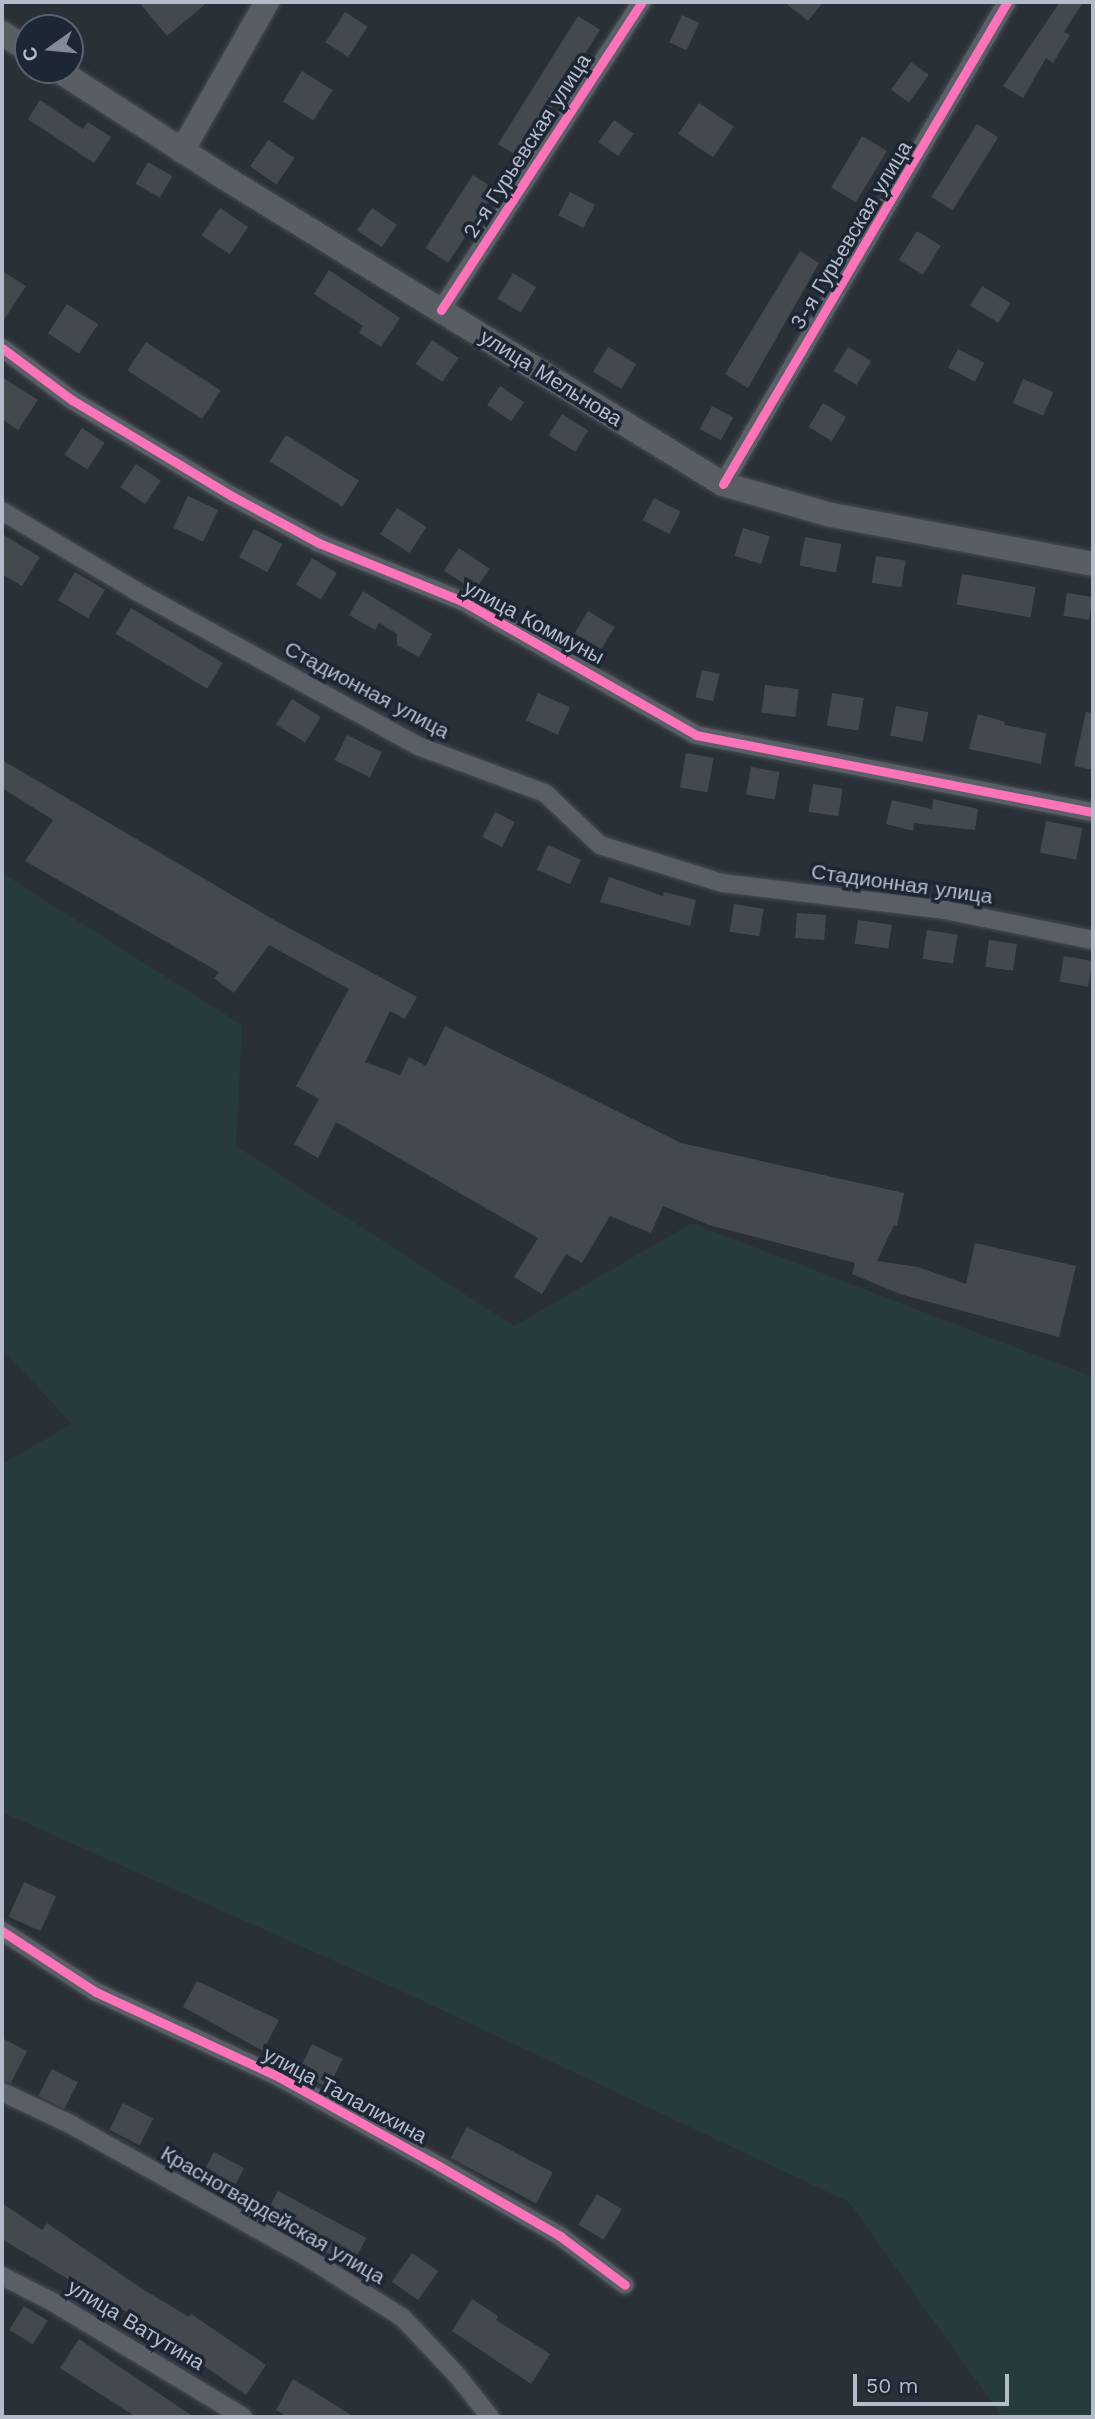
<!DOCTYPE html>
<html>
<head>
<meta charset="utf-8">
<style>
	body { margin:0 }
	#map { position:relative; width:1095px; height:2419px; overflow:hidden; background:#2a3038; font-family:"Work Sans",sans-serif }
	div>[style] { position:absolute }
	.green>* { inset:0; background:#273a3e }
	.building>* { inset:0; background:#444950; transform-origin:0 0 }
	.roads { filter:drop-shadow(0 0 2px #484c53) drop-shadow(0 0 2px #484c53) }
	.minor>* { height:18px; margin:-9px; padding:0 9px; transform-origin:9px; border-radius:9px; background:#5a5e66 }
	.secondary>* { height:24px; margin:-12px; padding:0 12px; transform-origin:12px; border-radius:12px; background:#595d64 }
	.cycleway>* { height:9px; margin:-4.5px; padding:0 4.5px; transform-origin:4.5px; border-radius:4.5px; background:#fb73b8 }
	span { translate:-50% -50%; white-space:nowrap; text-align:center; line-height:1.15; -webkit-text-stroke:7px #1d2633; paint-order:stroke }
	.street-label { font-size:21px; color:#b4bcc9 }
	.frame { position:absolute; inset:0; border:4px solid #b4bcc9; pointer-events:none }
	.north { position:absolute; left:14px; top:14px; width:70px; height:70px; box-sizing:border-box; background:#1d2633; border:2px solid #59626f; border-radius:50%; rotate:255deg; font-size:19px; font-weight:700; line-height:28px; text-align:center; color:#b4bcc9 }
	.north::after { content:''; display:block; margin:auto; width:24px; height:32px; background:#848b96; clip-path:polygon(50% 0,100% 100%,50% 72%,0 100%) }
	.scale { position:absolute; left:853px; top:2374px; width:156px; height:32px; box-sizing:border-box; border:4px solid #b4bcc9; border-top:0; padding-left:9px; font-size:21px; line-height:24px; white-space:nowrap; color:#b4bcc9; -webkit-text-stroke:5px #1d2633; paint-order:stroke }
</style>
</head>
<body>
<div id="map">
	<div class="green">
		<i style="clip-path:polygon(2px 873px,242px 1025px,236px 1146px,514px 1326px,692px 1223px,1093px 1377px,1093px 2417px,1002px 2417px,849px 2202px,410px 1995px,2px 1812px,2px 1464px,72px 1424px,2px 1349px)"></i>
	</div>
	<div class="building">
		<i style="clip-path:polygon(139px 2px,208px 2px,167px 36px)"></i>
		<i style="clip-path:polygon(784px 2px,823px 2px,808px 21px)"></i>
		<i style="clip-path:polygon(1060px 2px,1083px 2px,1064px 32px,1070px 35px,1053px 63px,1046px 58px,1023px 98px,1003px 86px)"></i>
		<i style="left:345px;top:12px;width:27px;height:36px;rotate:33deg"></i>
		<i style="left:682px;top:15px;width:19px;height:30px;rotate:25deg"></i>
		<i style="left:578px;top:16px;width:26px;height:151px;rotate:32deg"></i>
		<i style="left:911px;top:62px;width:22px;height:34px;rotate:36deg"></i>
		<i style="left:302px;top:71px;width:36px;height:36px;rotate:32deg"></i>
		<i style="clip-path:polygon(40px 100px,83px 129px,88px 122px,111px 137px,94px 163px,28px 119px)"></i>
		<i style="left:699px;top:103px;width:42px;height:37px;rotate:34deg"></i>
		<i style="left:614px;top:120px;width:24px;height:27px;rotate:35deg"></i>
		<i style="left:977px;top:124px;width:25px;height:86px;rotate:32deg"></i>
		<i style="left:862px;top:136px;width:29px;height:60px;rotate:31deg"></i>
		<i style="left:268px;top:140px;width:32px;height:32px;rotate:34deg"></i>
		<i style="left:148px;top:162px;width:28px;height:25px;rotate:30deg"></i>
		<i style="left:473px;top:175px;width:27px;height:87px;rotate:33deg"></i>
		<i style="left:570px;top:192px;width:28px;height:26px;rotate:27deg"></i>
		<i style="left:220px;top:208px;width:34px;height:33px;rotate:34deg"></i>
		<i style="left:372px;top:208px;width:30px;height:27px;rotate:34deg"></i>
		<i style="left:917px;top:231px;width:28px;height:34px;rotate:32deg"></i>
		<i style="clip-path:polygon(800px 251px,819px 263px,748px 388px,725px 374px)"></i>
		<i style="clip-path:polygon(329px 270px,400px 318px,381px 347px,359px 333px,363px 326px,314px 294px)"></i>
		<i style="clip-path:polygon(2px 271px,26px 286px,2px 323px)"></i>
		<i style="left:513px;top:273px;width:27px;height:30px;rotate:31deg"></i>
		<i style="left:982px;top:286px;width:33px;height:23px;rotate:31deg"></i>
		<i style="left:67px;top:304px;width:37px;height:35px;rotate:33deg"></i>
		<i style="left:432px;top:340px;width:32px;height:29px;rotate:34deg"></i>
		<i style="left:146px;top:342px;width:89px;height:34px;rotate:33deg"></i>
		<i style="left:608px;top:347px;width:33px;height:29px;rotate:31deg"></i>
		<i style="left:848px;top:347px;width:27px;height:28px;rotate:31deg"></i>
		<i style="left:958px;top:349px;width:30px;height:21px;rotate:28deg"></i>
		<i style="clip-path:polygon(2px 377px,38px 400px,18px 430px,2px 419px)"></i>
		<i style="left:1023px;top:379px;width:33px;height:26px;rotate:23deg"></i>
		<i style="left:500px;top:386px;width:29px;height:23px;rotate:34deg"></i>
		<i style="left:823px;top:403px;width:27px;height:28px;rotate:31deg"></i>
		<i style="left:712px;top:406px;width:24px;height:26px;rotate:28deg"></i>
		<i style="left:562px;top:414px;width:31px;height:25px;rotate:32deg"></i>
		<i style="left:82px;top:428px;width:27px;height:32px;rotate:33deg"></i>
		<i style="left:286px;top:435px;width:86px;height:31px;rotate:32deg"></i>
		<i style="left:136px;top:464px;width:30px;height:28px;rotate:34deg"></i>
		<i style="left:188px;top:496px;width:33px;height:35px;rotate:25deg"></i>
		<i style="left:654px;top:498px;width:30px;height:25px;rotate:27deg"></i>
		<i style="left:397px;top:508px;width:35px;height:31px;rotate:33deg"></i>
		<i style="left:743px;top:528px;width:28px;height:29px;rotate:17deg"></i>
		<i style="left:254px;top:529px;width:32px;height:32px;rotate:28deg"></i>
		<i style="clip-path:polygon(2px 534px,40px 557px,22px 586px,2px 574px)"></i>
		<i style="left:805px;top:537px;width:37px;height:29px;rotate:11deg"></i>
		<i style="left:459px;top:548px;width:37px;height:27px;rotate:34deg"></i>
		<i style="left:876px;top:556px;width:30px;height:27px;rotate:9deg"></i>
		<i style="left:312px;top:558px;width:29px;height:31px;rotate:31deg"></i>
		<i style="left:75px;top:572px;width:35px;height:33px;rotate:31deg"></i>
		<i style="left:962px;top:574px;width:75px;height:31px;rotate:10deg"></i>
		<i style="clip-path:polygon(363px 591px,432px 634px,419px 657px,397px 645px,397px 634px,379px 623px,375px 630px,349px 615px)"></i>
		<i style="left:1067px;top:593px;width:26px;height:23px;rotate:9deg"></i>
		<i style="left:131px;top:608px;width:107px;height:30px;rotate:31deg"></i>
		<i style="left:588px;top:611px;width:31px;height:26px;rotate:31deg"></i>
		<i style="left:702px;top:670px;width:18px;height:28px;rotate:13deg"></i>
		<i style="left:765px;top:685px;width:34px;height:28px;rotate:7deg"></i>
		<i style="left:538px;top:693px;width:35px;height:30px;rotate:24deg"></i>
		<i style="left:832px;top:693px;width:32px;height:33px;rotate:9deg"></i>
		<i style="left:292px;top:699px;width:34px;height:30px;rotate:32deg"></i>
		<i style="left:896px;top:706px;width:33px;height:30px;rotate:11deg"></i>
		<i style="clip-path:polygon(1086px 712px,1093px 713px,1093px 770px,1074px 766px)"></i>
		<i style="clip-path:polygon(978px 714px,1005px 722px,1004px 725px,1046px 733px,1041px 764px,969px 749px)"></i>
		<i style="left:347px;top:735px;width:39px;height:28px;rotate:26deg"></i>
		<i style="left:686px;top:753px;width:28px;height:35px;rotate:10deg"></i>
		<i style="clip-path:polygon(2px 760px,276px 921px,417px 997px,405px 1019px,390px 1011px,365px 1062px,400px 1075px,409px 1057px,426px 1066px,445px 1026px,681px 1143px,904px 1193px,897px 1226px,894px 1225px,877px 1261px,918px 1267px,966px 1284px,975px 1243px,1076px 1266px,1059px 1337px,900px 1294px,852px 1274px,855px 1263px,709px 1225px,663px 1206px,651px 1233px,610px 1216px,582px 1263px,566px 1254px,542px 1294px,514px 1277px,538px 1238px,336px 1122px,318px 1158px,294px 1144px,319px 1099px,296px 1086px,349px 989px,269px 945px,234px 993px,214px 978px,219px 972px,25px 861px,53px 820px,2px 788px)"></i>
		<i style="left:751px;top:767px;width:29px;height:28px;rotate:10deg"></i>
		<i style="left:813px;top:784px;width:30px;height:28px;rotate:9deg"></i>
		<i style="clip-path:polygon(933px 799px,978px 809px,975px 830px,914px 823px,913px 831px,886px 824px,892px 800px,932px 809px)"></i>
		<i style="left:495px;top:812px;width:22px;height:28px;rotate:27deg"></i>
		<i style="left:1046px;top:821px;width:37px;height:32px;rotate:11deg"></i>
		<i style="left:548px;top:845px;width:36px;height:27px;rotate:24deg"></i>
		<i style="clip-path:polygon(609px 877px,663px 896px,664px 892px,696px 900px,690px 926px,600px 902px)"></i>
		<i style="left:734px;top:904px;width:30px;height:28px;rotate:9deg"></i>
		<i style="left:797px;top:913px;width:29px;height:25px;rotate:4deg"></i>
		<i style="left:858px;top:920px;width:34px;height:24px;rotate:8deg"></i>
		<i style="left:927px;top:930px;width:31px;height:29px;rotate:9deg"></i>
		<i style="left:989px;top:940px;width:28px;height:27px;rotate:8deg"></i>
		<i style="left:1064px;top:956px;width:29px;height:26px;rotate:10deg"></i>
		<i style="left:24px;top:1882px;width:35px;height:38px;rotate:24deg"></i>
		<i style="clip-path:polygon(197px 1981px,279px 2020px,263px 2051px,183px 2007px)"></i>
		<i style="clip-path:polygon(2px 2038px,27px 2051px,11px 2083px,2px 2081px)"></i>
		<i style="left:312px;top:2044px;width:34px;height:32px;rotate:26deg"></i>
		<i style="left:52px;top:2069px;width:29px;height:30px;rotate:27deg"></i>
		<i style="left:123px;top:2103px;width:34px;height:30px;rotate:27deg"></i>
		<i style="left:467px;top:2127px;width:97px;height:35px;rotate:28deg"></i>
		<i style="left:214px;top:2152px;width:34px;height:35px;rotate:28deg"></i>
		<i style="left:278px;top:2191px;width:100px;height:32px;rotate:28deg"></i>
		<i style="left:597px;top:2194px;width:29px;height:36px;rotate:31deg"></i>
		<i style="clip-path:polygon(2px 2203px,42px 2230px,47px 2223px,141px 2288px,189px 2317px,191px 2314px,266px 2365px,246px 2395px,106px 2298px,104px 2301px,2px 2239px)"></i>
		<i style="left:412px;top:2253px;width:32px;height:35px;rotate:35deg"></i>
		<i style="clip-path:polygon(472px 2299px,498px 2316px,496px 2320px,550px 2354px,531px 2384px,452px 2331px)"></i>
		<i style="left:24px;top:2306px;width:28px;height:28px;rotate:32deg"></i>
		<i style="clip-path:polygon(79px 2339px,105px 2357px,194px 2417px,136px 2417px,60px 2368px)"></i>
		<i style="clip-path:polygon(293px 2379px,324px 2398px,354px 2417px,288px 2417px,276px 2410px)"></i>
	</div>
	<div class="roads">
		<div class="minor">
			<i style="left:441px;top:310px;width:368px;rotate:-56.9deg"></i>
			<i style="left:2px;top:348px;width:87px;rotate:36.6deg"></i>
			<i style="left:72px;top:400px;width:187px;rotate:31deg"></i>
			<i style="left:232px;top:496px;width:99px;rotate:28.4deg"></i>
			<i style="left:319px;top:543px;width:157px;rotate:22.1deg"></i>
			<i style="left:464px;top:602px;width:267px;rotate:29.8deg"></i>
			<i style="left:696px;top:735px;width:404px;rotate:11deg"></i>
			<i style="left:723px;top:484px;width:559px;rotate:-59.49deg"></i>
			<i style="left:2px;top:511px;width:156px;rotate:30.8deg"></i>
			<i style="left:136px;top:591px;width:322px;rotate:28.8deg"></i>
			<i style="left:418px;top:746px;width:135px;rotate:20.3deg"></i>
			<i style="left:545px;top:793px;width:76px;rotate:43.4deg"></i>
			<i style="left:600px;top:845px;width:128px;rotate:17.3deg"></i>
			<i style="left:722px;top:883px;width:225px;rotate:6.9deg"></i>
			<i style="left:945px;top:910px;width:151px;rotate:11.5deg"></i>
			<i style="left:2px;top:1931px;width:112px;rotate:33deg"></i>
			<i style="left:96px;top:1992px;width:202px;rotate:24.9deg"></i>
			<i style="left:279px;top:2077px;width:175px;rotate:29.1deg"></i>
			<i style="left:432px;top:2162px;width:148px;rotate:30deg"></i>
			<i style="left:560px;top:2236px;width:81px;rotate:37deg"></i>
			<i style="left:2px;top:2092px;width:75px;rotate:25.2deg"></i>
			<i style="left:70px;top:2124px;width:272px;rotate:29.3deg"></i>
			<i style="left:307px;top:2257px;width:114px;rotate:32.4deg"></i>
			<i style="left:403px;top:2318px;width:77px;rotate:46.6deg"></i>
			<i style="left:456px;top:2374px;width:55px;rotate:51.7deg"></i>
			<i style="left:2px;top:2276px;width:55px;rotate:27deg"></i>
			<i style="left:51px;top:2301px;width:224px;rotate:31.1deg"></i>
		</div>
		<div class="secondary">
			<i style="left:2px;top:33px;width:31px;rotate:33deg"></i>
			<i style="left:58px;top:70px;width:195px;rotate:32.9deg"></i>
			<i style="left:222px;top:176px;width:588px;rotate:31.58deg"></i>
			<i style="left:723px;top:484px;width:112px;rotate:16deg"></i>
			<i style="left:831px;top:515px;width:267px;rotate:10.6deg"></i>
			<i style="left:182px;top:151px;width:172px;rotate:-60.3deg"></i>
		</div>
	</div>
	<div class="cycleway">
		<i style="left:441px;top:310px;width:368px;rotate:-56.9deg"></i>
		<i style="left:2px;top:348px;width:87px;rotate:36.6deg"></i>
		<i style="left:72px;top:400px;width:187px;rotate:31deg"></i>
		<i style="left:232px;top:496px;width:99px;rotate:28.4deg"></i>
		<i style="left:319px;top:543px;width:157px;rotate:22.1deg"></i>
		<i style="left:464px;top:602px;width:267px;rotate:29.8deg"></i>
		<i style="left:696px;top:735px;width:404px;rotate:11deg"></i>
		<i style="left:723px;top:484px;width:559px;rotate:-59.49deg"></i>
		<i style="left:2px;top:1931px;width:112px;rotate:33deg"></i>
		<i style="left:96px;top:1992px;width:202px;rotate:24.9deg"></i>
		<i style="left:279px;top:2077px;width:175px;rotate:29.1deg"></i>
		<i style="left:432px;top:2162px;width:148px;rotate:30deg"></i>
		<i style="left:560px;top:2236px;width:81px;rotate:37deg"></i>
	</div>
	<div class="street-label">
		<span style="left:527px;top:146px;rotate:-57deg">2-я Гурьевская улица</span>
		<span style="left:851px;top:235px;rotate:-59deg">3-я Гурьевская улица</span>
		<span style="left:551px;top:378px;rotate:32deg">улица Мельнова</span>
		<span style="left:534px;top:622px;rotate:28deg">улица Коммуны</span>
		<span style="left:367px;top:690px;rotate:28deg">Стадионная улица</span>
		<span style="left:902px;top:884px;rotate:8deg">Стадионная улица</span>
		<span style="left:345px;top:2095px;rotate:28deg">улица Талалихина</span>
		<span style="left:273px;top:2215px;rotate:30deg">Красногвардейская улица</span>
		<span style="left:136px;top:2325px;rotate:31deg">улица Ватутина</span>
	</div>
	<div class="frame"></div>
	<div class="north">С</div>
	<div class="scale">50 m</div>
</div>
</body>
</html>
